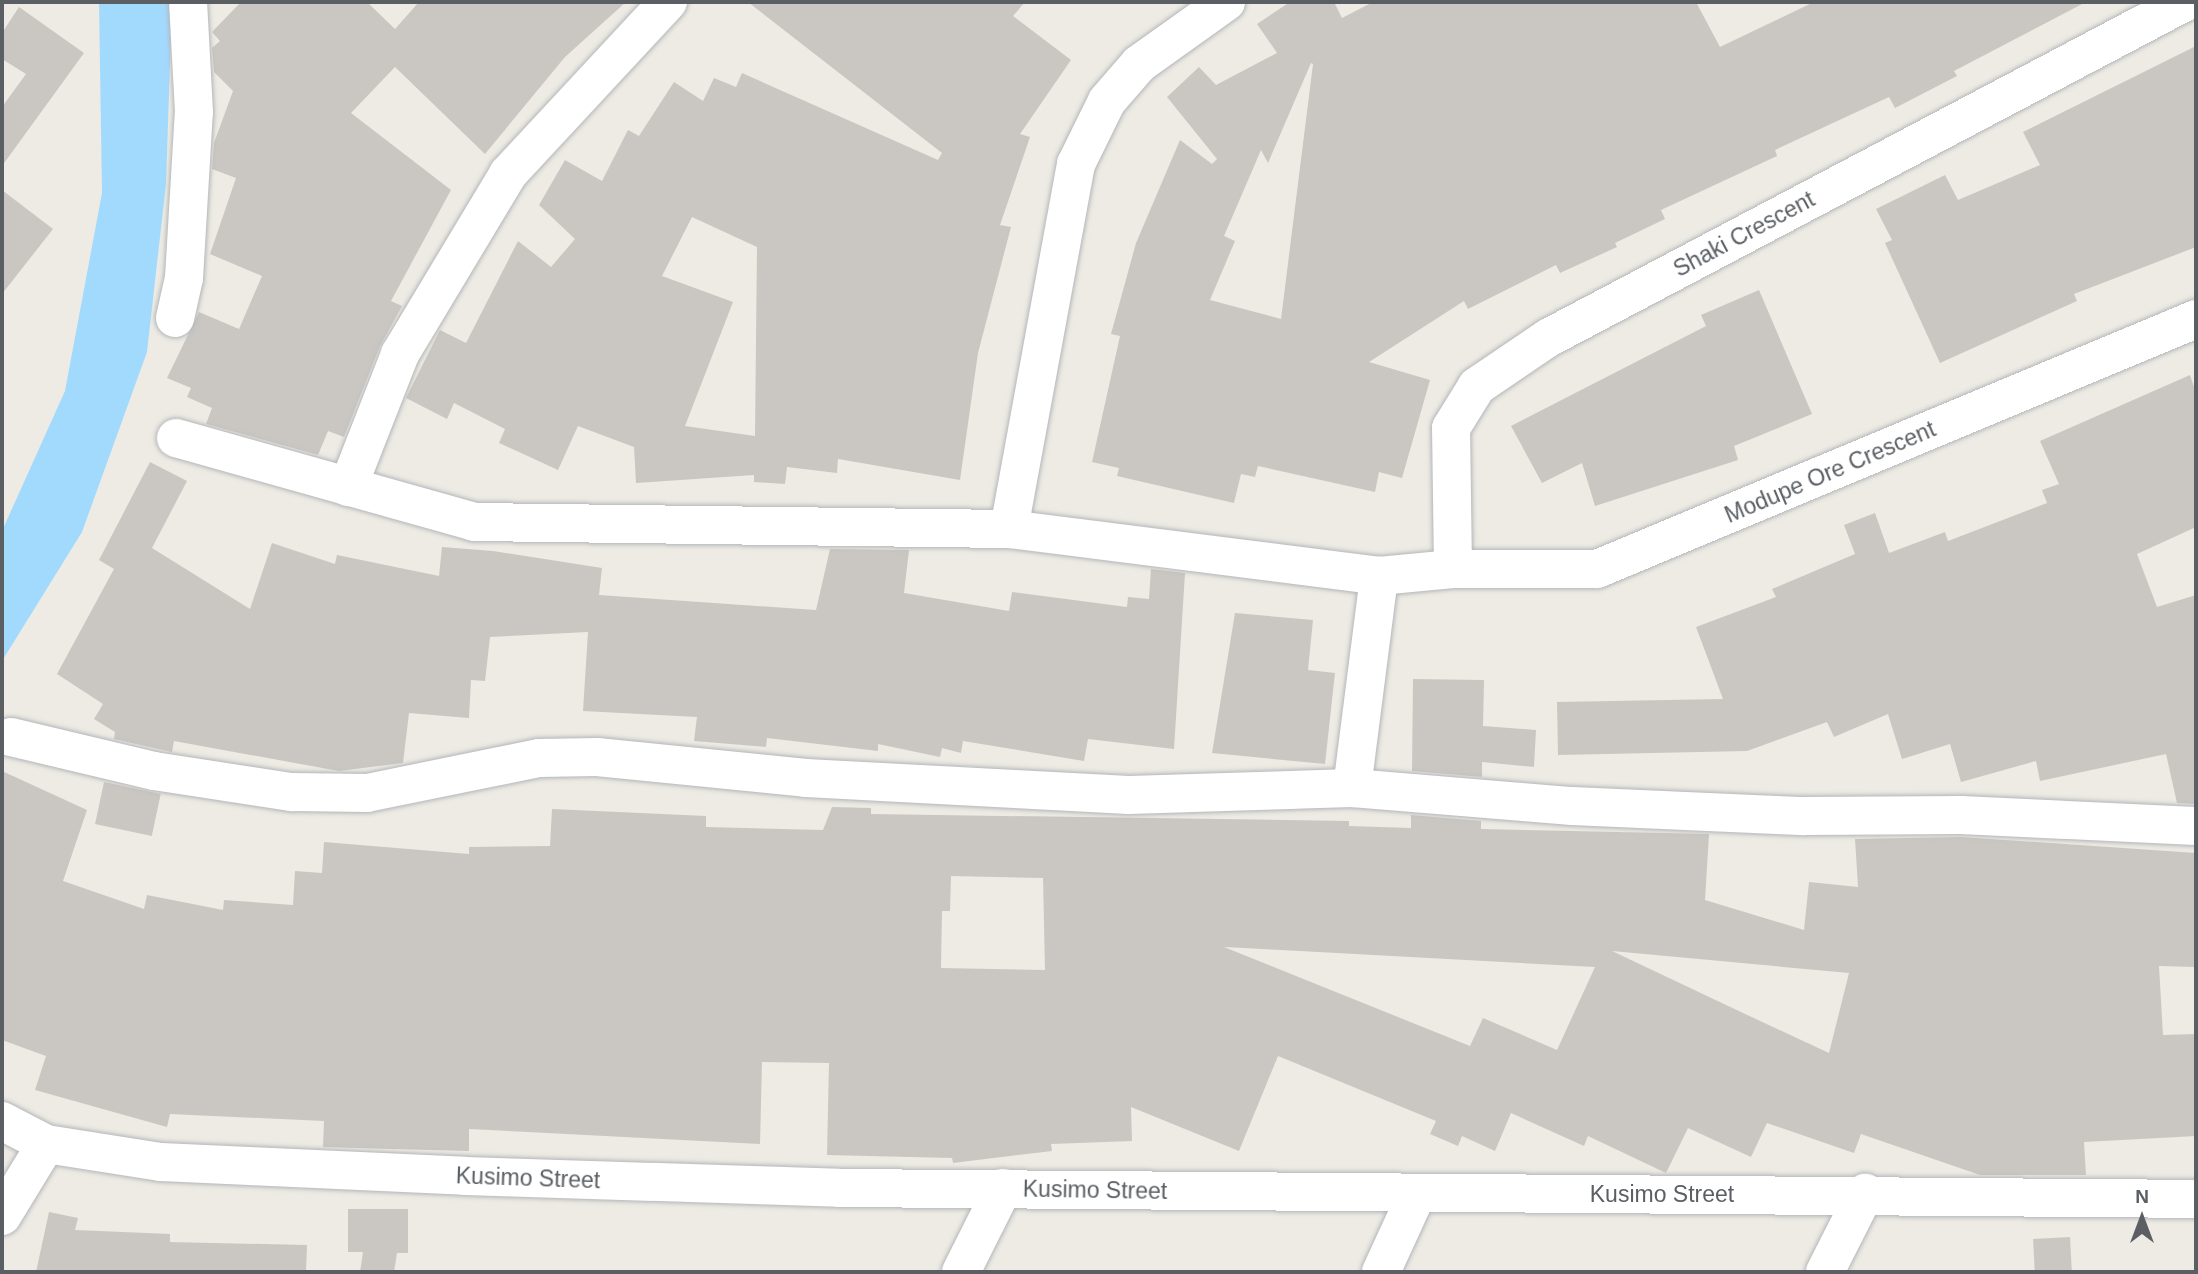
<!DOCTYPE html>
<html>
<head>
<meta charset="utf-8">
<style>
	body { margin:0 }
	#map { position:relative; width:2198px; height:1274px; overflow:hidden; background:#edebe3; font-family:Helvetica,sans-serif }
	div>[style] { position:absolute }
	.water>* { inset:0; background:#a2dafe }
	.building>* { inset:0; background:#cac7c2; transform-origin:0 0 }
	.roads { filter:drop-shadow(0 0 2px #b3b6ba) drop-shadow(0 0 2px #b3b6ba) }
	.street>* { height:38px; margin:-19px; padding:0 19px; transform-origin:19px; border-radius:19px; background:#fff }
	.secondary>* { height:38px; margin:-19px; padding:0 19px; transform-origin:19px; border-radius:19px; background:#fff }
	span { translate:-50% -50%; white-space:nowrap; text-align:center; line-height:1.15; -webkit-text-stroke:6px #fff; paint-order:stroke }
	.street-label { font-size:23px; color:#5b5f63 }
	.frame { position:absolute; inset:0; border:4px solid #5b5f63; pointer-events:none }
	.north { position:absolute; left:2107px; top:1183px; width:70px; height:70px; -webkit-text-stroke:5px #fff; paint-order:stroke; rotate:0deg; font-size:19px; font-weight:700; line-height:28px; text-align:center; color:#5b5f63 }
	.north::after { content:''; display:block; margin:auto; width:24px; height:32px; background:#5b5f63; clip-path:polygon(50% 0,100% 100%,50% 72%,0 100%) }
</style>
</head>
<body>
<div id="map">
	<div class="water">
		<i style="clip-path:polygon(99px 2px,172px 2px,166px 184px,147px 352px,82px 532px,2px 661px,2px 531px,65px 391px,102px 193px)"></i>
	</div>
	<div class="building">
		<i style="clip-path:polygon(241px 2px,367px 2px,395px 29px,419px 2px,626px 2px,565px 57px,485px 154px,395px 67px,351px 113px,451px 190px,391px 301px,402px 306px,380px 346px,344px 437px,328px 431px,318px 455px,206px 424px,212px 408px,187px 397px,191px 388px,167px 378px,199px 312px,239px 329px,262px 276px,210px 254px,236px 178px,212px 169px,214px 143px,233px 91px,214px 72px,212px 48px,220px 41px,212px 32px)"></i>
		<i style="clip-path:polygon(evenodd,748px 2px,1025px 2px,1013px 16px,1071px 60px,1020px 134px,1030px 137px,1000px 225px,1011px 227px,978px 353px,960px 480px,838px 459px,837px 473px,787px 467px,785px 484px,754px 482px,754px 475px,636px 483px,634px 447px,578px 426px,558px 470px,499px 443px,505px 429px,454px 403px,447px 419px,406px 398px,440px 330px,466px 343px,518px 241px,551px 267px,575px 239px,539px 205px,565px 160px,602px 181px,628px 130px,639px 136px,674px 82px,703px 101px,714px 78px,736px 87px,742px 73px,938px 160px,942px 153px,748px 2px,692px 217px,757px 247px,755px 436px,685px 426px,733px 302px,662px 276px,692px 217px)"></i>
		<i style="clip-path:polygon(evenodd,1290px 2px,1334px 2px,1342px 18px,1373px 2px,1696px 2px,1720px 47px,1814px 2px,2086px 2px,1954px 71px,1957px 76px,1895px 108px,1889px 97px,1775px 150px,1777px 156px,1661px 210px,1665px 219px,1615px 243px,1617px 247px,1560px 273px,1556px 265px,1468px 309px,1464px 301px,1369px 362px,1430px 380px,1402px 478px,1379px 472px,1375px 492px,1258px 466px,1255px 477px,1241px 474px,1234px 503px,1117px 476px,1119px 468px,1092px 462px,1120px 336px,1111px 334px,1136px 243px,1180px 140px,1212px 164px,1217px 159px,1167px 97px,1199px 67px,1216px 85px,1277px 53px,1257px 24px,1290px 2px,1311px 63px,1313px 64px,1281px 319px,1210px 300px,1235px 241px,1224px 236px,1261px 150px,1268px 163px,1311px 63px)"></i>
		<i style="clip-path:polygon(19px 7px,84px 53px,2px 166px,2px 107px,26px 74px,2px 59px,2px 33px)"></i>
		<i style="clip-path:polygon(2196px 46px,2196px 247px,2074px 294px,2077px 301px,1940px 363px,1885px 243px,1892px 240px,1876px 209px,1945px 175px,1958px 200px,2040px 165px,2023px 132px)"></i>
		<i style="clip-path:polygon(2px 190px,53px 229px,2px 294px)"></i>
		<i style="clip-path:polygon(1759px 290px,1812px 414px,1734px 446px,1738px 460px,1595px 506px,1582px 463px,1542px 483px,1511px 426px,1706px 326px,1701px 315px)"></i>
		<i style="clip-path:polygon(2190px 375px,2196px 393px,2196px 527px,2137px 554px,2157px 607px,2196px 595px,2196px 804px,2177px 803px,2166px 754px,2040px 781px,2036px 761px,1961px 782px,1950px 744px,1902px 759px,1888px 714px,1834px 737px,1827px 722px,1747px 751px,1558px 755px,1557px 702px,1723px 699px,1696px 627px,1776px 597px,1772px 589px,1855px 554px,1844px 525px,1875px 513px,1889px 553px,1945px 532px,1948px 541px,2047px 503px,2042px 490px,2059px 484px,2040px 441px)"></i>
		<i style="clip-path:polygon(150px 462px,187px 481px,152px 548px,250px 609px,272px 543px,335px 564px,337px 555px,439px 576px,442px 547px,493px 551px,602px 568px,599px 595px,816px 610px,830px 549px,909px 550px,904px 593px,1009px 611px,1012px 592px,1127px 607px,1128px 597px,1149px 599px,1151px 569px,1185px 573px,1174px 749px,1088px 739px,1084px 761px,963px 741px,961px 753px,942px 748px,940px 757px,878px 744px,878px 751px,767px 738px,766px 747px,694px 741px,697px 717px,583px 711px,588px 632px,490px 637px,485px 681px,471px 680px,469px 718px,409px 713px,403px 763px,339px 771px,174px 741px,172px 752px,114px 739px,115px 732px,94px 719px,103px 704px,57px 674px,114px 569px,99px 560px)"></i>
		<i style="clip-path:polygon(1235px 613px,1313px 620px,1308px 670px,1335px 673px,1325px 764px,1212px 753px)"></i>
		<i style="clip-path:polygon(1413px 679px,1484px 680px,1483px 726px,1536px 730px,1534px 767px,1482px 762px,1482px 777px,1412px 771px)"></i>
		<i style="clip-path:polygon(evenodd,2px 771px,87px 810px,63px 881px,144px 909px,147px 895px,223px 910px,224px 900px,293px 905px,295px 871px,322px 873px,324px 842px,469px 854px,469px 847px,550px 846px,552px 809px,706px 816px,706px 827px,823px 830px,832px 807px,871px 808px,871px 814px,1349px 821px,1349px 826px,1411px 828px,1411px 815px,1481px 821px,1481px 829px,1709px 834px,1705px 900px,1804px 930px,1809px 882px,1858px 887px,1855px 839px,1961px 837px,2196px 853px,2196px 967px,2159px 966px,2163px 1035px,2196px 1034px,2196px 1136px,2084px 1142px,2086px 1175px,1980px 1175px,1861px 1134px,1854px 1153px,1767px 1123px,1751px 1157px,1688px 1128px,1666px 1173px,1588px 1136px,1584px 1146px,1511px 1113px,1495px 1151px,1462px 1136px,1458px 1146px,1430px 1134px,1436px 1121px,1278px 1056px,1239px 1151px,1131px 1107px,1132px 1141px,1051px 1144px,1052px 1151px,953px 1163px,952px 1158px,827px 1155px,829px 1063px,762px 1062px,760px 1144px,469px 1129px,469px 1151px,391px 1149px,323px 1147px,324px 1121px,170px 1114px,167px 1127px,35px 1090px,46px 1056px,2px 1040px,2px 771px,951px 876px,1043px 878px,1045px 970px,941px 968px,942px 911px,950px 911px,951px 876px,2px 771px,1224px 947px,1281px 950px,1595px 967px,1557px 1050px,1483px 1018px,1470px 1046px,1224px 947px,2px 771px,1612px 951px,1849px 973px,1829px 1053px,1743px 1013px,1612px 951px)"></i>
		<i style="left:104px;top:782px;width:58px;height:43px;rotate:12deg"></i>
		<i style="clip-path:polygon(348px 1209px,408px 1209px,408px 1253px,397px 1253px,394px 1272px,360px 1272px,363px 1252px,348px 1252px)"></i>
		<i style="clip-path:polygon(49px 1212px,78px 1218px,75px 1230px,170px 1234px,170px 1242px,307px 1245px,306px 1272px,36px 1272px)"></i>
		<i style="left:2070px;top:1237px;width:35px;height:37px;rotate:87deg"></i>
	</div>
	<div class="roads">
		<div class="street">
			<i style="left:175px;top:318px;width:41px;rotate:-77.3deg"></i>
			<i style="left:184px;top:278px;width:166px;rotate:-86.6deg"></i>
			<i style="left:194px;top:112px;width:110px;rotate:-93.1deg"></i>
			<i style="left:176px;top:438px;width:310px;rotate:15.7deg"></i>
			<i style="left:474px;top:522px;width:535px;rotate:0.75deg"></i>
			<i style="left:1009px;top:529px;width:373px;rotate:7.2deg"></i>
			<i style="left:1379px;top:576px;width:74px;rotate:-5.4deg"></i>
			<i style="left:1453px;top:569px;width:144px"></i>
			<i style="left:1597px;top:569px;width:649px;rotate:-22.65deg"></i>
			<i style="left:348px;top:487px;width:143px;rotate:-68.6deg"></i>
			<i style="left:400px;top:354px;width:210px;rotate:-59deg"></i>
			<i style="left:508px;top:174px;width:235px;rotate:-47.1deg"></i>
			<i style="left:1009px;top:529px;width:371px;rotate:-79.6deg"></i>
			<i style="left:1076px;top:164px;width:70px;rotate:-63.8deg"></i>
			<i style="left:1107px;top:101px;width:49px;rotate:-49.1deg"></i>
			<i style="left:1139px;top:64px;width:107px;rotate:-35.5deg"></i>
			<i style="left:1453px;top:569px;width:141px;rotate:-90.8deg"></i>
			<i style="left:1451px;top:428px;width:49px;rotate:-58.2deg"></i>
			<i style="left:1477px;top:386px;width:86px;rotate:-34.1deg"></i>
			<i style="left:1548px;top:338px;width:720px;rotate:-27.81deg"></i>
			<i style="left:11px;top:737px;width:147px;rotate:13.4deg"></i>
			<i style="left:154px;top:771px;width:140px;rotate:8.7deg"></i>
			<i style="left:292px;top:792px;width:75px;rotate:0.8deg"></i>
			<i style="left:367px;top:793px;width:176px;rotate:-11.5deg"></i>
			<i style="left:539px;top:758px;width:58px;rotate:-1deg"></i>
			<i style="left:597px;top:757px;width:210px;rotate:5.7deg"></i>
			<i style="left:806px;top:778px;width:323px;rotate:3deg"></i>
			<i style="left:1129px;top:795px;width:223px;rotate:-1.8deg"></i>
			<i style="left:1352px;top:788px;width:221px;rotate:4.7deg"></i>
			<i style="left:1572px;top:806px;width:233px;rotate:2.5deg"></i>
			<i style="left:1805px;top:816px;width:156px;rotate:-0.4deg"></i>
			<i style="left:1961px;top:815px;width:235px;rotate:2.7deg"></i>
			<i style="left:1352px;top:788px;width:214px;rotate:-82.7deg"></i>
			<i style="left:2px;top:1216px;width:84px;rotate:-58.6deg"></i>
			<i style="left:961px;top:1272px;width:94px;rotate:-63.4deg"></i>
			<i style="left:1381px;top:1272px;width:84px;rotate:-65.3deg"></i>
			<i style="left:1825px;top:1272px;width:89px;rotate:-63.1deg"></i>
		</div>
		<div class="secondary">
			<i style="left:2px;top:1121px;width:50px;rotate:27.6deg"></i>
			<i style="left:46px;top:1144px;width:116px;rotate:8.9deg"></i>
			<i style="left:161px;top:1162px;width:304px;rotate:2.6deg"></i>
			<i style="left:465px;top:1176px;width:374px;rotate:1.8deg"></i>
			<i style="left:839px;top:1188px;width:1357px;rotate:0.46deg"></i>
		</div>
	</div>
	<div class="street-label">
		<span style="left:1744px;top:234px;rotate:-28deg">Shaki Crescent</span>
		<span style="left:1830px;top:472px;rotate:-23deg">Modupe Ore Crescent</span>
		<span style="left:528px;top:1178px;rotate:2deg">Kusimo Street</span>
		<span style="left:1095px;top:1190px;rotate:1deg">Kusimo Street</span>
		<span style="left:1662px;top:1194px">Kusimo Street</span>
	</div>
	<div class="frame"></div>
	<div class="north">N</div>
</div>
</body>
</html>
